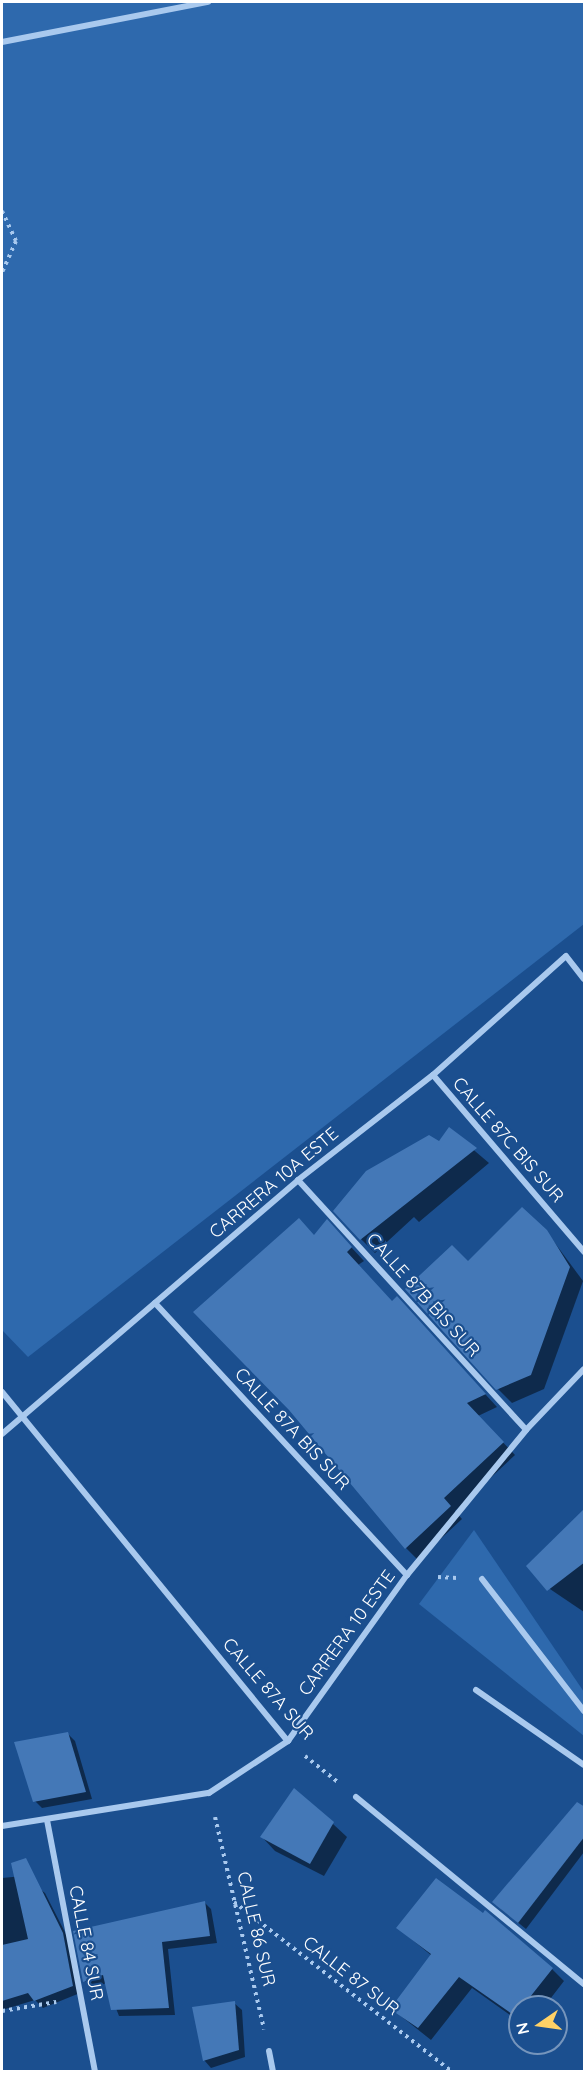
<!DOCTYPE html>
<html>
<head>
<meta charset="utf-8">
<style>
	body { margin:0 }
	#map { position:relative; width:586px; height:2073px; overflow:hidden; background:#1b4f8f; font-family:Quicksand,sans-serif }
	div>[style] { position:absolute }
	.green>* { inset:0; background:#2e69ad }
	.shadow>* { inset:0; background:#0007 }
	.building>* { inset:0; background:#4478b7 }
	.path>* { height:4px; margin-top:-2px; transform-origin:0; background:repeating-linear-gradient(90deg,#a9c9ee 0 3px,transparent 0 7.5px) }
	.minor>* { height:6px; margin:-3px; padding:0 3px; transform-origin:3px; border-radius:3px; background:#a9c9ee }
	span { translate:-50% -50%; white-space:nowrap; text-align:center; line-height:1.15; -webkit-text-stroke:4.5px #1b4f8f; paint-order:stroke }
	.street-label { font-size:18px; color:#fff }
	.frame { position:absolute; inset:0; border:3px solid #fff; pointer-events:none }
	.north { position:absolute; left:508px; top:1995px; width:60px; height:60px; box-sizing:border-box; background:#1b4f8f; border:2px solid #7695bc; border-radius:50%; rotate:257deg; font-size:16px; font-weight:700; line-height:24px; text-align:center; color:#fff }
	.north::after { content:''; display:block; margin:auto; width:21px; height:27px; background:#ffd166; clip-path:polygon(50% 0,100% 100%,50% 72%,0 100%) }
</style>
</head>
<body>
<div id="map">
	<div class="green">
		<i style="clip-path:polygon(2px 2px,584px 2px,584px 924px,28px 1357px,2px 1330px)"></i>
		<i style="clip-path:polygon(474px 1530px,584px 1692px,584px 1736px,419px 1604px)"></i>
	</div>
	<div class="shadow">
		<i style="clip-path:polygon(449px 1129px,489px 1163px,419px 1222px,414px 1217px,375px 1253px,361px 1239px)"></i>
		<i style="clip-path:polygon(546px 1231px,583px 1281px,544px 1389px,512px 1403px,498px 1389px,468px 1263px)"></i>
		<i style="clip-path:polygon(339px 1234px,364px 1261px,358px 1265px,392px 1303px,409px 1311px,497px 1407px,478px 1416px,515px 1455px,455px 1511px,462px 1519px,418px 1560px,406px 1548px,314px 1236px)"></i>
		<i style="clip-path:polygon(584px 1510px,584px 1612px,544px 1585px)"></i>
		<i style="clip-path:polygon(68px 1734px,75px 1741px,92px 1799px,42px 1808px,35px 1801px)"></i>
		<i style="clip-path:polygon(584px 1809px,584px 1852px,526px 1929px,501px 1909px)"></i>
		<i style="clip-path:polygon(333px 1824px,347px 1837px,324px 1876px,275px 1851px,262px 1837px)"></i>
		<i style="clip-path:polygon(23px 1876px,45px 1893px,70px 1942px,80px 1993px,43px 2008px,35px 2000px,2px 2010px,2px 1878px)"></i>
		<i style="clip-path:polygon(204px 1902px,211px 1909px,217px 1943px,168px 1949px,175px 2015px,119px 2016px,106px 1983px,92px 1989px,85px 1981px)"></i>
		<i style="clip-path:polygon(398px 1928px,552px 1969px,564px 1981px,544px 2007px,520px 2007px,520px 2022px,472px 1988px,431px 2040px,392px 2009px,432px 1956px)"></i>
		<i style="clip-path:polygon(234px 2003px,242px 2010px,245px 2057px,211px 2068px,204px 2060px)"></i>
	</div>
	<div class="building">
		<i style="clip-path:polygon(449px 1127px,477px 1148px,360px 1240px,333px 1211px,366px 1171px,429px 1135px,439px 1141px)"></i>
		<i style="clip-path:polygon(522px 1207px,547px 1230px,570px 1267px,531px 1375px,496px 1390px,405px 1289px,452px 1245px,468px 1261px)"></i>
		<i style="clip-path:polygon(299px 1218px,314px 1235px,327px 1219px,352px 1247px,347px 1252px,392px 1301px,397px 1296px,486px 1394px,467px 1403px,504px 1442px,444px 1498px,451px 1506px,405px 1549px,289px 1410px,193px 1312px)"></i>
		<i style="clip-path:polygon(585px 1508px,585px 1562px,547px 1591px,526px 1566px)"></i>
		<i style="clip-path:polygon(68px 1732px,86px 1792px,33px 1802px,14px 1742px)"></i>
		<i style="clip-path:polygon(294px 1788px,334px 1822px,310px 1864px,260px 1837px)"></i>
		<i style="clip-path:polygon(577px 1802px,585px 1807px,585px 1836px,518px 1923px,492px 1902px)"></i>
		<i style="clip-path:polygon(26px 1858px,63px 1933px,73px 1986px,34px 2001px,28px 1993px,2px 2001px,2px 1945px,28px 1939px,11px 1863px)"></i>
		<i style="clip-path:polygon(436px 1878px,483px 1913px,485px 1910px,553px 1968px,515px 2016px,459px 1977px,418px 2028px,390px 2009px,431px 1954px,396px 1928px)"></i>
		<i style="clip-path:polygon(205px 1901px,210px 1936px,162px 1942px,169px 2008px,111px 2010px,103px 1975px,83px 1982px,73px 1931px)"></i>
		<i style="clip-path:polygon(235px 2001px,239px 2050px,203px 2061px,192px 2007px)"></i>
	</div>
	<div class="path">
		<i style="left:2px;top:211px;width:33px;rotate:65deg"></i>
		<i style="left:16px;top:241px;width:35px;rotate:114deg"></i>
		<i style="left:438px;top:1577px;width:19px;rotate:3deg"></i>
		<i style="left:305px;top:1756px;width:43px;rotate:38.5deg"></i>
		<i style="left:215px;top:1817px;width:218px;rotate:77deg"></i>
		<i style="left:234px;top:1902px;width:276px;rotate:37.9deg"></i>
		<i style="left:2px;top:2011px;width:55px;rotate:-9.5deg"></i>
	</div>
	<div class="minor">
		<i style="left:2px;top:42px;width:210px;rotate:-11deg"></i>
		<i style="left:433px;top:1075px;width:233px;rotate:49.5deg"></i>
		<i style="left:298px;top:1180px;width:338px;rotate:47.6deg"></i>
		<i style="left:155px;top:1303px;width:371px;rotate:47.2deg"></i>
		<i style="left:2px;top:1392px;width:451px;rotate:50.7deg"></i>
		<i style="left:2px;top:1434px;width:390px;rotate:-40.6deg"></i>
		<i style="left:298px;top:1180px;width:171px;rotate:-37.9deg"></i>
		<i style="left:433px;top:1075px;width:178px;rotate:-41.8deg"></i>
		<i style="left:566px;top:956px;width:29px;rotate:52deg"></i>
		<i style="left:482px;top:1579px;width:167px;rotate:52.3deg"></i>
		<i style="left:476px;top:1690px;width:131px;rotate:34.8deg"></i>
		<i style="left:356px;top:1797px;width:295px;rotate:39.4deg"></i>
		<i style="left:47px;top:1820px;width:257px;rotate:79.2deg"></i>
		<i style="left:2px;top:1826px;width:210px;rotate:-9.1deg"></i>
		<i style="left:209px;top:1793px;width:95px;rotate:-33.4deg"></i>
		<i style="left:288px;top:1741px;width:204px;rotate:-54.4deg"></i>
		<i style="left:407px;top:1575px;width:188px;rotate:-50.6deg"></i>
		<i style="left:526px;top:1430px;width:84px;rotate:-46.4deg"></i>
		<i style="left:269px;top:2051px;width:21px;rotate:79deg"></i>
	</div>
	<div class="street-label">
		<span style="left:508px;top:1140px;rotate:49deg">CALLE 87C BIS SUR</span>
		<span style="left:274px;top:1183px;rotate:-40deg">CARRERA 10A ESTE</span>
		<span style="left:423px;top:1295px;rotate:48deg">CALLE 87B BIS SUR</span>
		<span style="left:292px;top:1429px;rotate:47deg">CALLE 87A BIS SUR</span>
		<span style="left:347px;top:1633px;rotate:-54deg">CARRERA 10 ESTE</span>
		<span style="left:268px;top:1689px;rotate:49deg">CALLE 87A SUR</span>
		<span style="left:256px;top:1929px;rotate:77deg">CALLE 86 SUR</span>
		<span style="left:86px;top:1943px;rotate:79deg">CALLE 84 SUR</span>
		<span style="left:351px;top:1976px;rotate:38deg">CALLE 87 SUR</span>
	</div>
	<div class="frame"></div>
	<div class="north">N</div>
</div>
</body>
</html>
